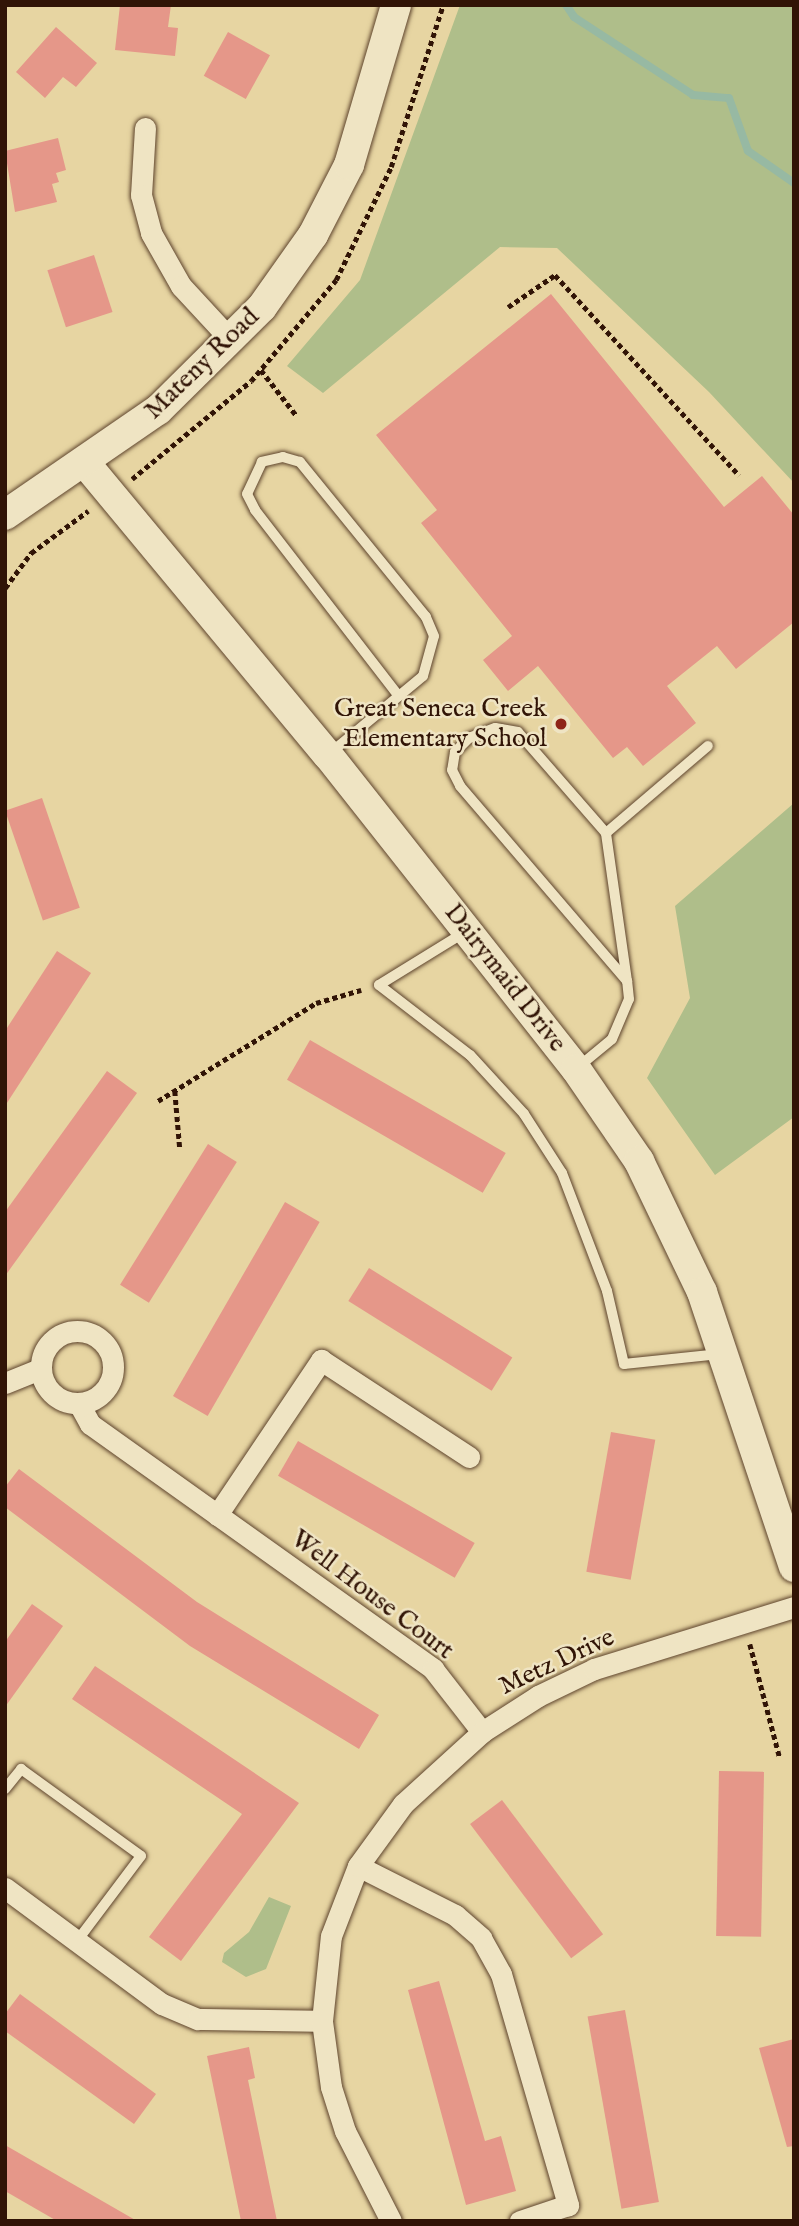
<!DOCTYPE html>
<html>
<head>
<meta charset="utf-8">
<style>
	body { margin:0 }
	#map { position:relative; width:799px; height:2226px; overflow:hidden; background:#e7d5a2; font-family:"IM FELL English",serif }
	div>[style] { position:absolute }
	.green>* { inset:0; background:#afbe8a }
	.stream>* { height:8px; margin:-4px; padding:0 4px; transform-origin:4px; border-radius:4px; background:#97b9a3 }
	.building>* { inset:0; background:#e59789; transform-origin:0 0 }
	.path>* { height:4.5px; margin-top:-2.25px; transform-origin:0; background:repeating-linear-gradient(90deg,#311406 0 5px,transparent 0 8.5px) }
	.roads { filter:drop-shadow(0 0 2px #5e442d) drop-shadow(0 0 2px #5e442d) }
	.lane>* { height:10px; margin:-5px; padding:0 5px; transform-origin:5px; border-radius:5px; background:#efe4c3 }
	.street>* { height:21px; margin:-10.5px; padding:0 10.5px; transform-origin:10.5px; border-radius:10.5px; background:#efe4c3 }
	.street>.ring { margin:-10.5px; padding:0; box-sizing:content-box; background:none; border:21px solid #efe4c3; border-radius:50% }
	.secondary>* { height:30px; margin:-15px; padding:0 15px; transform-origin:15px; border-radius:15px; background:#efe4c3 }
	.dots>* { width:19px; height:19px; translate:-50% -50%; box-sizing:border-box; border:4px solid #efe4c3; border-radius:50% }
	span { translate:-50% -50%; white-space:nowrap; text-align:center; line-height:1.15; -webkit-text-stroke:5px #efe4c3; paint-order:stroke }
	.street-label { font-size:26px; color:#311406 }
	.poi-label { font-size:26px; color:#311406 }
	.right { translate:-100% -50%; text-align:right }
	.frame { position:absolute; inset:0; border:7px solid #311406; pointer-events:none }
</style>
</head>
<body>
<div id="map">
	<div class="green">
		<i style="clip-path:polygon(460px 5px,794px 5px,794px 483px,709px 392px,557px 248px,500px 247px,323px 393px,287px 366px,360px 280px)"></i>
		<i style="clip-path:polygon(794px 803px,794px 1117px,715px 1175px,647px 1078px,690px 998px,675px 906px)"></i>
		<i style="clip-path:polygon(269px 1897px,291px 1906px,266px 1969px,246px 1977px,222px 1962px,224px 1953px,249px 1932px)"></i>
	</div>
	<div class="stream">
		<i style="left:566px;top:5px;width:14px;rotate:56deg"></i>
		<i style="left:574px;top:17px;width:142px;rotate:33.2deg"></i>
		<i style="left:693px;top:95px;width:36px;rotate:5deg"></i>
		<i style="left:729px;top:98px;width:56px;rotate:70.3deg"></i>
		<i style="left:748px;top:151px;width:56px;rotate:34.8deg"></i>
	</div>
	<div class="building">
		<i style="clip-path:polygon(120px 5px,171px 5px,168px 27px,178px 28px,175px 56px,115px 50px)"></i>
		<i style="clip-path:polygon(56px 27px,97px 63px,76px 87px,63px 77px,45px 98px,16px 72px)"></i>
		<i style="left:228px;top:32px;width:48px;height:50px;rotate:29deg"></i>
		<i style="clip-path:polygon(58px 138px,66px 170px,56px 173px,59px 182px,52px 184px,57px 202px,15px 212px,5px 151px)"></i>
		<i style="left:94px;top:255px;width:60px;height:49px;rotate:72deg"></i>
		<i style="clip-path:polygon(551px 294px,724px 507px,762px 476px,794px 515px,794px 622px,736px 669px,717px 646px,667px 686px,696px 723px,643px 766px,627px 747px,613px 758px,538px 666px,508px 691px,483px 660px,512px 636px,421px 523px,437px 510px,376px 435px)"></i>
		<i style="left:42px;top:798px;width:116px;height:39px;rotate:71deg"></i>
		<i style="clip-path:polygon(57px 951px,91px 973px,5px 1106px,5px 1031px)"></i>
		<i style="left:310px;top:1040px;width:226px;height:46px;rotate:30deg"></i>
		<i style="clip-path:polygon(107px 1071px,137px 1093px,5px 1276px,5px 1212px)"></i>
		<i style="left:208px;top:1144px;width:34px;height:166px;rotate:32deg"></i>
		<i style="left:285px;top:1202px;width:40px;height:224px;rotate:30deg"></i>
		<i style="left:369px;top:1268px;width:169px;height:39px;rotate:32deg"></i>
		<i style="left:611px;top:1432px;width:45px;height:142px;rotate:10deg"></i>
		<i style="left:298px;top:1441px;width:204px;height:40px;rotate:30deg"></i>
		<i style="clip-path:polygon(19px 1469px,197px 1602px,379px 1715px,359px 1749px,190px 1646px,5px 1507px,5px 1487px)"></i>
		<i style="clip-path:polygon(32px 1604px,63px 1626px,5px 1707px,5px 1642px)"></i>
		<i style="clip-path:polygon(95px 1666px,299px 1803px,181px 1961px,149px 1937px,242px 1814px,72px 1699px)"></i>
		<i style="left:719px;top:1771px;width:45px;height:165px;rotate:1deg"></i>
		<i style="left:502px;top:1800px;width:168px;height:40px;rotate:53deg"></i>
		<i style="clip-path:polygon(439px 1981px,485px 2141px,501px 2136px,516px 2191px,466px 2205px,408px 1990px)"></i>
		<i style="clip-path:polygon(20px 1994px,156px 2094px,134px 2124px,5px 2031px,5px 2014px)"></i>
		<i style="left:625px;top:2010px;width:195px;height:38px;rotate:80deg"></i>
		<i style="clip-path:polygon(794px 2039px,794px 2146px,787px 2147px,759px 2048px)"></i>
		<i style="clip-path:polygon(249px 2047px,255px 2078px,248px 2080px,277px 2221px,241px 2221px,207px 2056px)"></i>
		<i style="clip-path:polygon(5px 2145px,137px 2221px,57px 2221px,5px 2191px)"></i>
	</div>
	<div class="path">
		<i style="left:508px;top:307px;width:57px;rotate:-34.2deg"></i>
		<i style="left:555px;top:275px;width:272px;rotate:47.4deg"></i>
		<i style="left:261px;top:370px;width:57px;rotate:52.1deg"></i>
		<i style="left:132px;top:479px;width:154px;rotate:-39.5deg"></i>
		<i style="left:251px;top:381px;width:132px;rotate:-49.9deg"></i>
		<i style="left:336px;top:280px;width:126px;rotate:-64deg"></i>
		<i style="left:391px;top:167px;width:170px;rotate:-72.2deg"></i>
		<i style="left:5px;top:588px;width:44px;rotate:-53.4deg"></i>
		<i style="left:31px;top:553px;width:71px;rotate:-36.4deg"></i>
		<i style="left:175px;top:1091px;width:58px;rotate:85.1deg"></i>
		<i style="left:158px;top:1101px;width:186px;rotate:-31.8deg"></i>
		<i style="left:316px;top:1003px;width:47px;rotate:-16.1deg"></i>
		<i style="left:750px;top:1644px;width:118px;rotate:75.3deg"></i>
	</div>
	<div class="roads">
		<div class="lane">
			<i style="left:329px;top:754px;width:122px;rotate:-39.7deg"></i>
			<i style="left:423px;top:676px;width:41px;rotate:-74.6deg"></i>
			<i style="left:434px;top:636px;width:21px;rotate:-113deg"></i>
			<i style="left:426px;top:617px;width:200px;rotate:-129.1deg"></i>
			<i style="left:300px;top:462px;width:18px;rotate:-164deg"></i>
			<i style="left:283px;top:457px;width:22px;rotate:167deg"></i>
			<i style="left:262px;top:462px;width:35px;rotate:115deg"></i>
			<i style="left:247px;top:494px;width:18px;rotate:63deg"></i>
			<i style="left:255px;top:510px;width:235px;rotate:52.3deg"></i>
			<i style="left:606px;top:833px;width:134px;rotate:-40.5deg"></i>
			<i style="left:465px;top:932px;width:101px;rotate:148.4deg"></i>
			<i style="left:379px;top:985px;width:115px;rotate:37.6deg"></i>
			<i style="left:470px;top:1055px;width:80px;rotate:47.5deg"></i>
			<i style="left:524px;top:1114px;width:70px;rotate:57.2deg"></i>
			<i style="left:562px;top:1173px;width:126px;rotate:69.1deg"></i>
			<i style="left:607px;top:1291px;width:75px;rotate:76.9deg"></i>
			<i style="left:624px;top:1364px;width:96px;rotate:-6deg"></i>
			<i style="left:577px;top:1068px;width:45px;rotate:-39.6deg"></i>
			<i style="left:612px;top:1039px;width:43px;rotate:-67deg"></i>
			<i style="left:629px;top:999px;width:18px;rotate:-96deg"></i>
			<i style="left:627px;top:981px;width:149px;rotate:-98.1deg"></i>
			<i style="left:606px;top:833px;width:134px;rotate:-131.1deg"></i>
			<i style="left:518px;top:732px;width:23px;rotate:-170deg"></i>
			<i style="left:495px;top:728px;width:28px;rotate:159deg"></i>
			<i style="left:469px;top:738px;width:20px;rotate:135deg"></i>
			<i style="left:455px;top:752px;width:18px;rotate:99deg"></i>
			<i style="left:452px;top:770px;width:18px;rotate:63deg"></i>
			<i style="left:460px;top:786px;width:257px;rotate:49.4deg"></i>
			<i style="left:5px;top:1789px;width:26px;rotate:-51deg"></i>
			<i style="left:21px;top:1769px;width:148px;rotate:35.9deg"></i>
			<i style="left:141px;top:1856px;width:106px;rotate:127deg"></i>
		</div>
		<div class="street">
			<i style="left:145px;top:128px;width:67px;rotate:93.4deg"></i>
			<i style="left:141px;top:195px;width:39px;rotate:75deg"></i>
			<i style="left:151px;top:233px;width:61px;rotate:60.5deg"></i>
			<i style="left:181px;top:286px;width:75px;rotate:47.2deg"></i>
			<i class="ring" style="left:41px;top:1331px;width:51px;height:51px"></i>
			<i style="left:5px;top:1383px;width:38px;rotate:-22deg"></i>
			<i style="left:79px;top:1404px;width:23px;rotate:61deg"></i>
			<i style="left:90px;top:1424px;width:422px;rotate:35.5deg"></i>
			<i style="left:433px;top:1669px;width:80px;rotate:52.1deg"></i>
			<i style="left:217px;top:1515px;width:187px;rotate:-56.1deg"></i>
			<i style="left:321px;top:1360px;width:177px;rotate:33.2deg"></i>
			<i style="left:358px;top:1866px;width:109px;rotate:26.8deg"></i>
			<i style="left:455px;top:1915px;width:35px;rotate:41deg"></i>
			<i style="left:481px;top:1938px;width:41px;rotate:60.9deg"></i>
			<i style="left:501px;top:1974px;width:241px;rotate:73.8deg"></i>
			<i style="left:568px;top:2205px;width:51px;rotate:161.6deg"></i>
			<i style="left:5px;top:1888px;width:195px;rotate:36.5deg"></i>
			<i style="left:162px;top:2004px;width:39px;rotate:23deg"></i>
			<i style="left:198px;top:2019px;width:124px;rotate:0.9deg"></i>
			<i style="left:391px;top:2221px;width:101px;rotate:-117.1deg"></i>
			<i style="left:345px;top:2131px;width:46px;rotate:-107.7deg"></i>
			<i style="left:331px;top:2087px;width:67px;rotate:-97.8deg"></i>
			<i style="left:322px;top:2021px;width:85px;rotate:-84deg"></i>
			<i style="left:331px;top:1936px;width:75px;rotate:-68.9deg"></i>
			<i style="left:358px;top:1866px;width:77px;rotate:-54deg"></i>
			<i style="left:403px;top:1804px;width:107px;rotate:-42.3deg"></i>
			<i style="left:482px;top:1732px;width:67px;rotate:-32.7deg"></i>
			<i style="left:538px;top:1696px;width:62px;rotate:-25.7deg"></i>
			<i style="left:594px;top:1669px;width:209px;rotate:-17.2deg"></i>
		</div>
		<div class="secondary">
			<i style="left:86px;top:464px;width:378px;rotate:50.3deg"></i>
			<i style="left:328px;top:755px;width:400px;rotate:51.7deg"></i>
			<i style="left:576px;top:1069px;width:112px;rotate:55.6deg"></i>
			<i style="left:639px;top:1161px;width:145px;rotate:64.3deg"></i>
			<i style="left:702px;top:1292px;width:290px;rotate:71.5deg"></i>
			<i style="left:5px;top:515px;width:186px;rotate:-34.5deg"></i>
			<i style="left:158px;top:410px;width:146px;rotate:-44.7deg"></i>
			<i style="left:262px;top:307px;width:88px;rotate:-54.7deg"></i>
			<i style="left:313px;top:235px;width:79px;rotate:-62.8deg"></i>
			<i style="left:349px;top:165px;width:167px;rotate:-73.6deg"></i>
		</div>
	</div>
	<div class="dots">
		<i style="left:561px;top:724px;background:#8f2418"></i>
	</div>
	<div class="street-label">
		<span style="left:202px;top:364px;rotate:-44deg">Mateny Road</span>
		<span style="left:505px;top:978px;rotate:52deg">Dairymaid Drive</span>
		<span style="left:372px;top:1595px;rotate:37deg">Well House Court</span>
		<span style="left:557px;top:1662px;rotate:-25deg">Metz Drive</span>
	</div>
	<div class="poi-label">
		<span class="right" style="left:547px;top:724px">Great Seneca Creek<br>Elementary School</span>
	</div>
	<div class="frame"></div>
</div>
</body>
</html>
